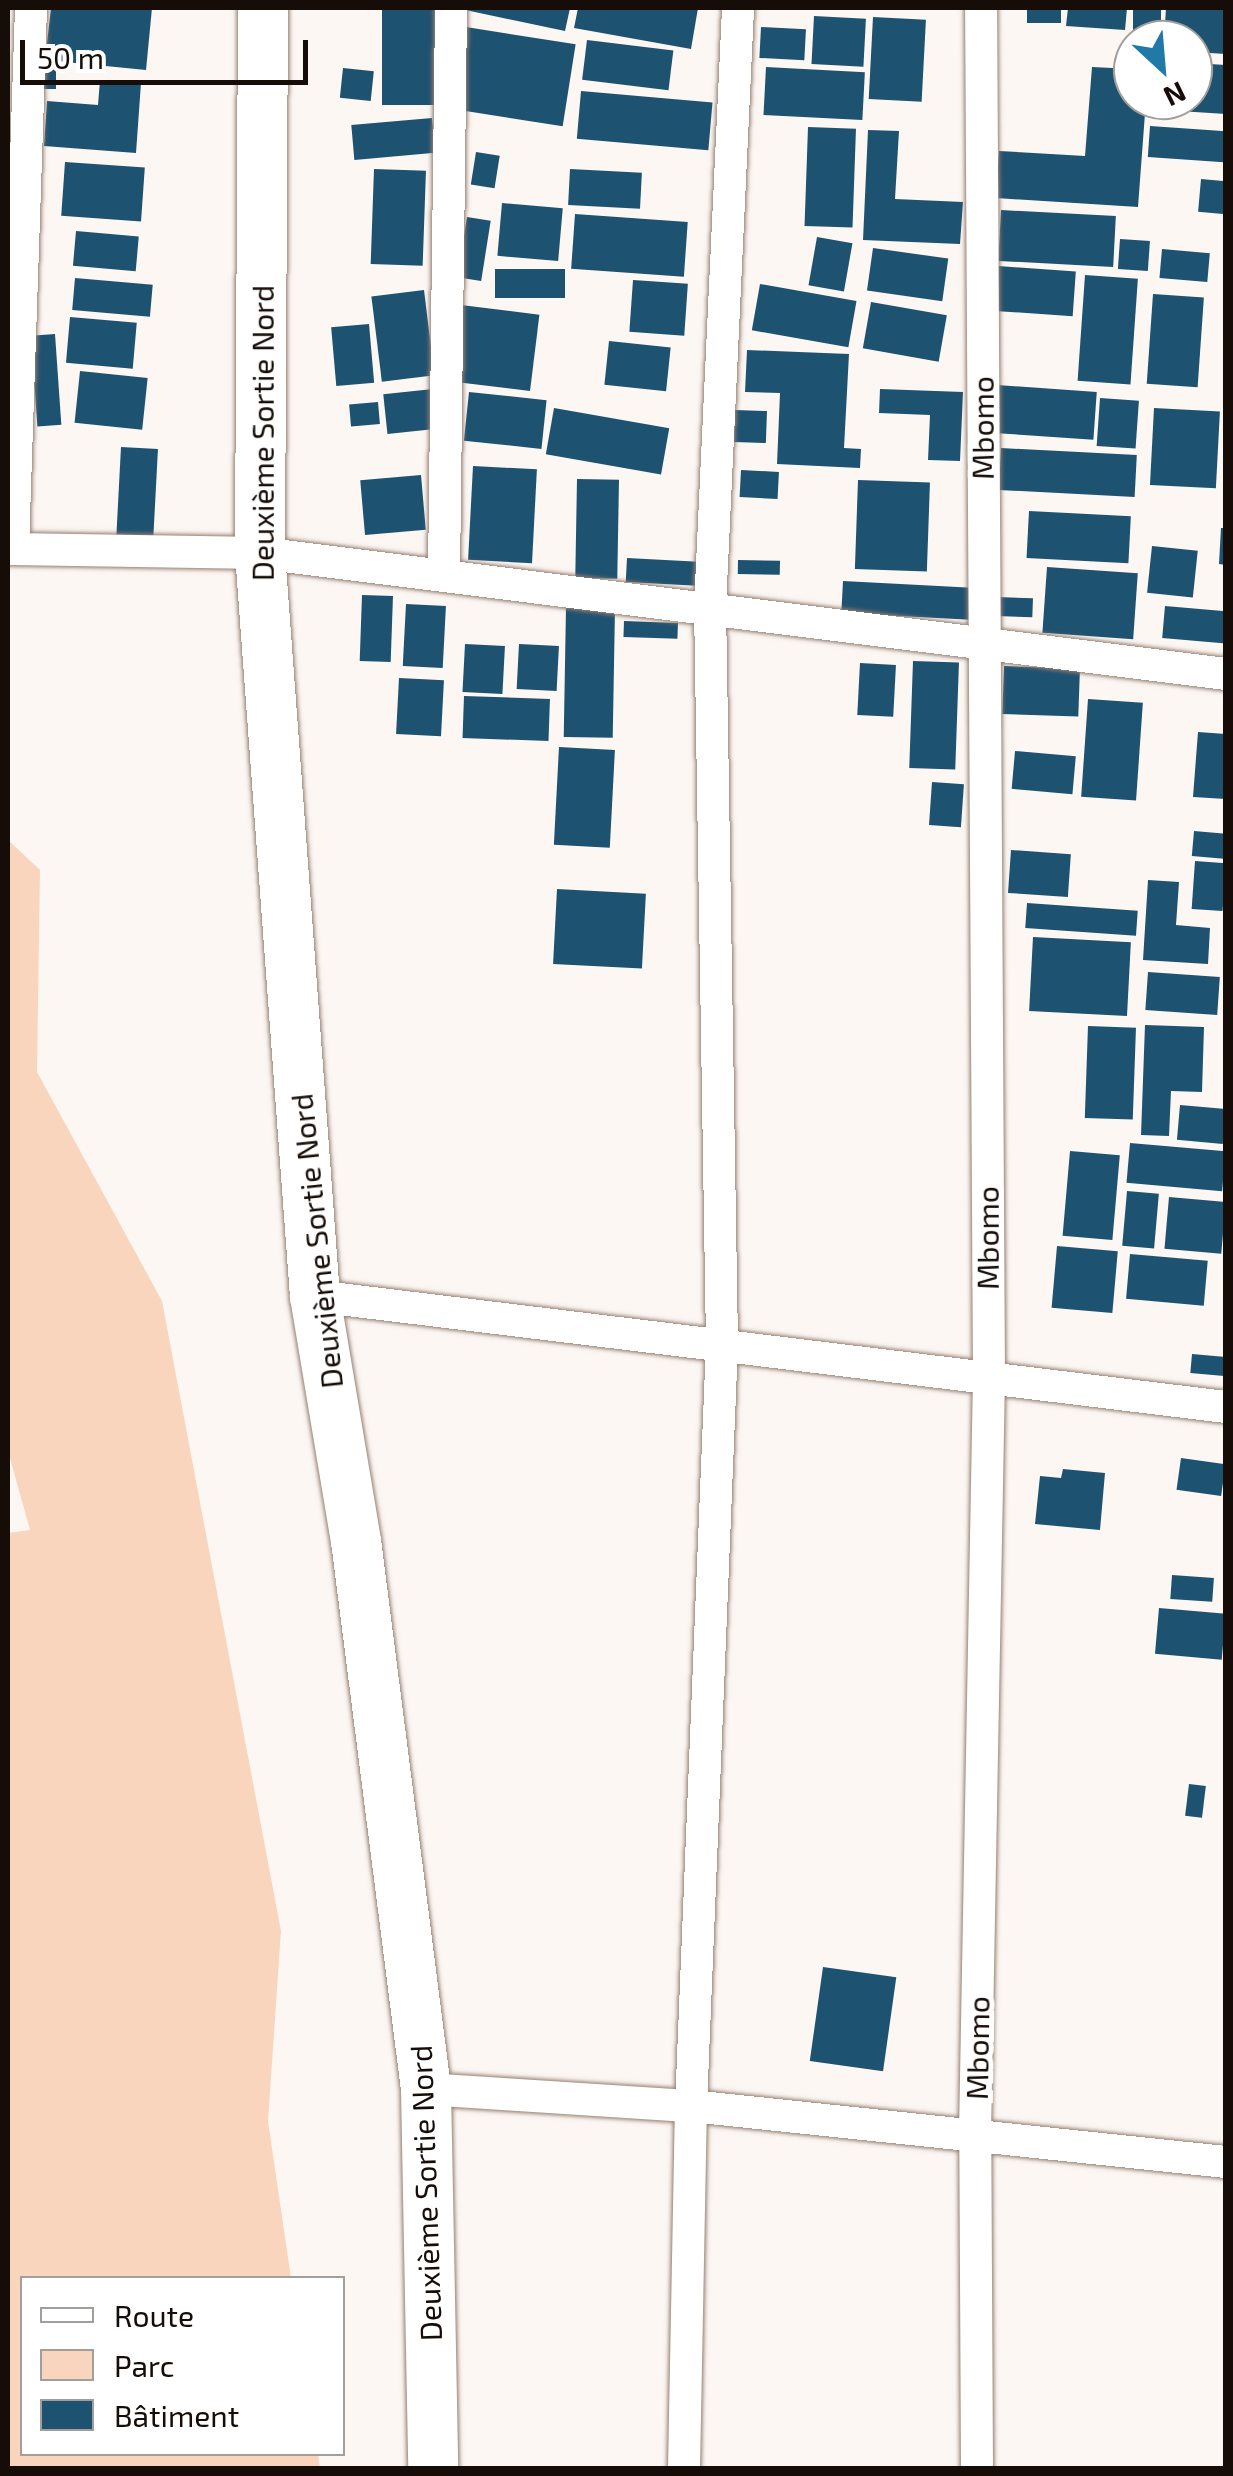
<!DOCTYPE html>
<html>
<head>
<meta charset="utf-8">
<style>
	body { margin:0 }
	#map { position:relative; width:1233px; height:2476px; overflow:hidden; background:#fcf7f3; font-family:"Exo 2",sans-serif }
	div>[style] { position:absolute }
	.green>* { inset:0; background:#fad5bd }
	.building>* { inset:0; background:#1e5271; transform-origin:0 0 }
	.roads { filter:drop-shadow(0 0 2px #967f70) drop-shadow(0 0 2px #967f70) }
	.street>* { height:32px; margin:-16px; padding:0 16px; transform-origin:16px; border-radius:16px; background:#fff }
	.primary>* { height:50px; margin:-25px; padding:0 25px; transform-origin:25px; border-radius:25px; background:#fff }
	span { translate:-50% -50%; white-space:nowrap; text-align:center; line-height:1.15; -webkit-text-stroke:10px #fff; paint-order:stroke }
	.street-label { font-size:30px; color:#160d08 }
	.frame { position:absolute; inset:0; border:10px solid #160d08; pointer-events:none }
	.legend { position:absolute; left:20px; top:2276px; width:325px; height:180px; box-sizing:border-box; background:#fff; border:2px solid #a29e9c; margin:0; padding:12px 18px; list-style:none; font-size:30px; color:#160d08 }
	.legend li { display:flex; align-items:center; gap:20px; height:50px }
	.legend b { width:50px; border:2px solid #a29e9c }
	.north { position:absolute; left:1113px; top:20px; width:100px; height:100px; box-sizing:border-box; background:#fff; border:2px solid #a29e9c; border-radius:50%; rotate:154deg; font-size:28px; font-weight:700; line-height:40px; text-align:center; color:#160d08 }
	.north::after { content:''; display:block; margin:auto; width:35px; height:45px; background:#2179a8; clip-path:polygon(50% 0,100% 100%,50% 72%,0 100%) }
	.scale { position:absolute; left:20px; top:40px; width:288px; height:45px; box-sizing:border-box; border:5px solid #160d08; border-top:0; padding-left:12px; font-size:30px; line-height:35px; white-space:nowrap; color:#160d08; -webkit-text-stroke:8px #fff; paint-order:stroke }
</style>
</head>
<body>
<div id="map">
	<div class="green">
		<i style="clip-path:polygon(8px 840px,40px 870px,37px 1072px,162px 1301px,281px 1931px,268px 2121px,291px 2278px,22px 2278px,22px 2454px,318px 2454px,320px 2468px,8px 2468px,8px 1533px,30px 1530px,8px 1451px)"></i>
	</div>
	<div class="building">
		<i style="clip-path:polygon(51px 8px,152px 8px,146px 70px,45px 60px)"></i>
		<i style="left:382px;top:8px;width:54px;height:97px"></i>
		<i style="clip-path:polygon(456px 8px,570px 8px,565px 31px)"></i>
		<i style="clip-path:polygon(578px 8px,698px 8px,691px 49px,574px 28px)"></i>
		<i style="left:1027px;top:8px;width:34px;height:15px"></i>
		<i style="clip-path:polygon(1068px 8px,1127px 8px,1125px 30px,1066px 26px)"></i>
		<i style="left:1133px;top:8px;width:28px;height:32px"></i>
		<i style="clip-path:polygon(1166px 8px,1226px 8px,1226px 54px,1193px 52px,1193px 40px,1164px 40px)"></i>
		<i style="left:814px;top:16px;width:52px;height:48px;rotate:3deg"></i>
		<i style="left:873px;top:17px;width:53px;height:82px;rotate:3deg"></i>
		<i style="left:466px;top:27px;width:111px;height:83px;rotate:9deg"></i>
		<i style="left:761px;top:27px;width:45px;height:31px;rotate:3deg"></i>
		<i style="left:587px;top:40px;width:87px;height:40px;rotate:7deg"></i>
		<i style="clip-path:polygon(1193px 63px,1226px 65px,1226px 114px,1163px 110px,1163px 100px,1193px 100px)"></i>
		<i style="left:766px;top:67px;width:99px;height:48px;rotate:3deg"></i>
		<i style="clip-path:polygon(1092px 67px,1133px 69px,1133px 100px,1146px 100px,1138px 207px,996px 198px,999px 151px,1085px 156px)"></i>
		<i style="left:343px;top:68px;width:31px;height:30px;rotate:6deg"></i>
		<i style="left:36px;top:69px;width:20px;height:20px"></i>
		<i style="clip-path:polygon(100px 80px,141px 83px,136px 153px,44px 146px,47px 101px,98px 105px)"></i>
		<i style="left:581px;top:91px;width:132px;height:48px;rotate:5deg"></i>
		<i style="left:432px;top:118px;width:35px;height:81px;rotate:85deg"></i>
		<i style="left:1150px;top:126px;width:76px;height:31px;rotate:4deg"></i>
		<i style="left:808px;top:127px;width:48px;height:99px;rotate:2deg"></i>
		<i style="clip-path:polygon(868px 130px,899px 131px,895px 199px,963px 202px,960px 244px,863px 240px)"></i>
		<i style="left:476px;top:152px;width:24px;height:33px;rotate:9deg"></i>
		<i style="left:65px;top:162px;width:80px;height:54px;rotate:4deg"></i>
		<i style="left:374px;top:169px;width:52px;height:95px;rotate:2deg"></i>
		<i style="left:570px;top:169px;width:72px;height:36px;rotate:3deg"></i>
		<i style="left:1201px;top:179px;width:25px;height:33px;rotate:5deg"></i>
		<i style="left:502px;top:203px;width:61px;height:53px;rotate:5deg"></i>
		<i style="left:1001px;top:210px;width:115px;height:51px;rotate:3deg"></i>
		<i style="left:575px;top:214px;width:113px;height:55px;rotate:4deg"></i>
		<i style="left:467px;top:217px;width:24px;height:61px;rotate:9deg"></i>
		<i style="left:76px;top:231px;width:63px;height:35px;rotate:5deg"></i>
		<i style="left:817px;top:237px;width:36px;height:49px;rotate:10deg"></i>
		<i style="left:1120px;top:239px;width:30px;height:30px;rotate:4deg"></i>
		<i style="left:873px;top:248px;width:76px;height:43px;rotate:8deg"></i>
		<i style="left:1162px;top:249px;width:48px;height:29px;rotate:5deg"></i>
		<i style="left:998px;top:266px;width:78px;height:45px;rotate:4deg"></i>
		<i style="left:565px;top:269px;width:29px;height:70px;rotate:90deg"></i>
		<i style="left:1085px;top:275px;width:53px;height:106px;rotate:4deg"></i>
		<i style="left:75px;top:278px;width:78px;height:32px;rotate:5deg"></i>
		<i style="left:633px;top:280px;width:55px;height:52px;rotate:4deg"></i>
		<i style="left:760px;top:284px;width:98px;height:47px;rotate:10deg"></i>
		<i style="left:424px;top:290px;width:86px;height:53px;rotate:83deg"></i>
		<i style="left:1153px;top:294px;width:51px;height:90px;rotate:4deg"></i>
		<i style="left:871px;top:302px;width:77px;height:47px;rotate:10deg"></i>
		<i style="left:461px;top:305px;width:79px;height:77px;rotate:7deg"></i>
		<i style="left:70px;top:317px;width:67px;height:46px;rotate:5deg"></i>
		<i style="left:369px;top:324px;width:59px;height:38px;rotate:85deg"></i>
		<i style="left:55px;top:334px;width:91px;height:24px;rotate:86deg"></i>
		<i style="left:609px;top:341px;width:62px;height:44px;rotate:6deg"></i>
		<i style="clip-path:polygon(747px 350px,849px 354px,844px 448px,861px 449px,860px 468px,777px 464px,780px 393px,745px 392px)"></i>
		<i style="left:80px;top:371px;width:68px;height:52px;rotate:6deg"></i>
		<i style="left:997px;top:385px;width:100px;height:48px;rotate:4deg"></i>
		<i style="left:433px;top:389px;width:40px;height:50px;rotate:84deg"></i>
		<i style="clip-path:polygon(880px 389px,963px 392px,960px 461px,928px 460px,930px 415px,879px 413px)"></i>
		<i style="left:469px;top:392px;width:78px;height:49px;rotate:6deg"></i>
		<i style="left:1100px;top:398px;width:39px;height:48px;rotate:4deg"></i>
		<i style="left:378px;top:402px;width:22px;height:29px;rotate:85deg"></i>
		<i style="left:554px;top:408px;width:117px;height:47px;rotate:10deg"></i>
		<i style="left:1154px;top:408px;width:66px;height:77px;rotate:3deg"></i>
		<i style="left:735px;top:410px;width:32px;height:32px;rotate:2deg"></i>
		<i style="left:121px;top:447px;width:37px;height:90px;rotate:3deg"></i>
		<i style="left:1001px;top:448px;width:136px;height:42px;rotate:3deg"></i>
		<i style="left:473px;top:466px;width:64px;height:94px;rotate:3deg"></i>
		<i style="left:741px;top:470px;width:38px;height:27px;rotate:3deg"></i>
		<i style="left:421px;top:475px;width:55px;height:61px;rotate:85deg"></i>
		<i style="left:577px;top:479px;width:42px;height:99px;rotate:1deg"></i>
		<i style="left:858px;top:480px;width:72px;height:89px;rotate:2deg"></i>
		<i style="left:1029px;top:511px;width:102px;height:47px;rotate:3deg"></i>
		<i style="clip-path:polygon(1221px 528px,1226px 528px,1226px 565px,1219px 564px)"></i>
		<i style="left:1152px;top:546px;width:46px;height:47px;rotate:6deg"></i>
		<i style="left:627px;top:558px;width:81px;height:24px;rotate:3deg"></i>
		<i style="left:738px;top:560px;width:42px;height:14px;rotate:1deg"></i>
		<i style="left:1047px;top:567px;width:91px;height:66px;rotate:4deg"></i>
		<i style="left:843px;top:581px;width:129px;height:32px;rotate:3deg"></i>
		<i style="left:362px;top:595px;width:31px;height:66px;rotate:2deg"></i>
		<i style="left:996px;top:597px;width:37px;height:19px;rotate:2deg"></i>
		<i style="left:406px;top:604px;width:40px;height:62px;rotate:3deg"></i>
		<i style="left:1165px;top:606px;width:61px;height:32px;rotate:5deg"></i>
		<i style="left:566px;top:607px;width:49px;height:130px;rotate:1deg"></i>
		<i style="left:624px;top:621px;width:54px;height:16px;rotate:2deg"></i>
		<i style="left:465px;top:644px;width:40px;height:48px;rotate:3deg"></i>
		<i style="left:519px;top:644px;width:40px;height:45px;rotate:3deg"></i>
		<i style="left:913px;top:661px;width:46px;height:107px;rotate:2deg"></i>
		<i style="left:860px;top:663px;width:36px;height:52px;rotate:3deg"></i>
		<i style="left:1004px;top:666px;width:76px;height:48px;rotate:2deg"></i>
		<i style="left:399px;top:678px;width:45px;height:56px;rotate:3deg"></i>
		<i style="left:464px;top:696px;width:86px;height:42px;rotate:2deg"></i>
		<i style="left:1088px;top:699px;width:55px;height:98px;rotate:4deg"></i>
		<i style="clip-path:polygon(1198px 732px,1226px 734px,1226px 799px,1193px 797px)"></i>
		<i style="left:559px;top:747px;width:56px;height:98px;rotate:3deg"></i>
		<i style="left:1015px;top:751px;width:61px;height:38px;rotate:5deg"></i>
		<i style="left:932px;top:782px;width:32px;height:43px;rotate:4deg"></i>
		<i style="left:1194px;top:831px;width:32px;height:25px;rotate:5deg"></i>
		<i style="left:1011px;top:850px;width:60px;height:43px;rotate:4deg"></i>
		<i style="left:1195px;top:861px;width:31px;height:48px;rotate:4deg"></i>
		<i style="clip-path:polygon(1148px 880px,1179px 882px,1176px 925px,1210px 928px,1208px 964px,1143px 960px)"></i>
		<i style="left:557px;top:889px;width:89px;height:75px;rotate:3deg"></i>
		<i style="left:1027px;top:903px;width:111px;height:25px;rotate:4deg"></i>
		<i style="left:1033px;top:937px;width:98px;height:74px;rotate:3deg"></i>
		<i style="left:1148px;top:972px;width:72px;height:38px;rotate:4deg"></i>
		<i style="clip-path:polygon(1145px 1025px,1204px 1027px,1202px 1092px,1171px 1091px,1169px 1136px,1141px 1135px)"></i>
		<i style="left:1088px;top:1026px;width:48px;height:92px;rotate:2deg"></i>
		<i style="left:1180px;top:1105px;width:46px;height:35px;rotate:5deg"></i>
		<i style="left:1130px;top:1143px;width:96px;height:40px;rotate:5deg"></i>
		<i style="left:1070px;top:1151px;width:50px;height:85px;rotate:5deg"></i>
		<i style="left:1127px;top:1191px;width:32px;height:55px;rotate:5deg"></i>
		<i style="left:1169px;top:1197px;width:57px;height:52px;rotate:5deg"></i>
		<i style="left:1057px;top:1246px;width:61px;height:62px;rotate:5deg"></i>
		<i style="left:1130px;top:1254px;width:78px;height:45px;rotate:5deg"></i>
		<i style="left:1192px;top:1354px;width:34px;height:19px;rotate:5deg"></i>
		<i style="left:1181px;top:1458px;width:45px;height:32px;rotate:8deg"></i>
		<i style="clip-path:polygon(1063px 1469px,1105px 1473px,1100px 1530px,1035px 1524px,1040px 1476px,1061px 1478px)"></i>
		<i style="left:1172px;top:1575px;width:42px;height:24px;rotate:4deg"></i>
		<i style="left:1159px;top:1608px;width:67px;height:46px;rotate:5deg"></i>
		<i style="left:1189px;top:1784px;width:17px;height:32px;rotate:7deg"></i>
		<i style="left:823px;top:1967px;width:74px;height:95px;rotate:8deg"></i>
	</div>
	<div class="roads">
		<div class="street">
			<i style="left:31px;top:8px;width:541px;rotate:91.91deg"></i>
			<i style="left:13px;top:549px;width:247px;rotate:0.9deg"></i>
			<i style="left:260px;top:553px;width:974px;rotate:7.14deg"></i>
			<i style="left:444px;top:574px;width:566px;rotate:-89.29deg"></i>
			<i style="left:315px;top:1296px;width:918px;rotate:6.95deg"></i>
			<i style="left:426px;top:2089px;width:266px;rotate:3.7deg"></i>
			<i style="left:691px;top:2106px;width:538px;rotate:5.98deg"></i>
			<i style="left:684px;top:2468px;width:362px;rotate:-88.9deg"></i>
			<i style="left:691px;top:2106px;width:764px;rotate:-87.67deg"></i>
			<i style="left:722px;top:1343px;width:736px;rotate:-90.93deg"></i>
			<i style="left:710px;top:607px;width:600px;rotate:-87.32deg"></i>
			<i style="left:977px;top:2468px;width:335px;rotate:-90.3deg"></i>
			<i style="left:975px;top:2133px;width:755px;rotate:-88.94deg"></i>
			<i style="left:989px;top:1378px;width:1370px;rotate:-90.33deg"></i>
		</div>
		<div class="primary">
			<i style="left:263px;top:8px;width:545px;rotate:90.32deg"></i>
			<i style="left:260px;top:553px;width:745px;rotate:85.77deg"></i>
			<i style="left:315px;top:1296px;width:248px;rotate:80.5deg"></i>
			<i style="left:356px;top:1541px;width:552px;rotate:82.72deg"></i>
			<i style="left:426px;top:2089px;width:379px;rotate:88.9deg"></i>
		</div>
	</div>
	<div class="street-label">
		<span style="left:982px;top:428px;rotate:-90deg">Mbomo</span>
		<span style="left:262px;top:433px;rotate:-90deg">Deuxième Sortie Nord</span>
		<span style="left:987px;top:1238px;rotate:-90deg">Mbomo</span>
		<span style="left:316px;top:1241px;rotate:-96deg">Deuxième Sortie Nord</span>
		<span style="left:977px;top:2048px;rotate:-89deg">Mbomo</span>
		<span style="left:425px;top:2193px;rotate:-92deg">Deuxième Sortie Nord</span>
	</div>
	<div class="frame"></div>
	<ul class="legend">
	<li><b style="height:12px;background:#fff"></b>Route</li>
	<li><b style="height:28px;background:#fad5bd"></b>Parc</li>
	<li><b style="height:28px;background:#1e5271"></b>Bâtiment</li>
	</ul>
	<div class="north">N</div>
	<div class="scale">50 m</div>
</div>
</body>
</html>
